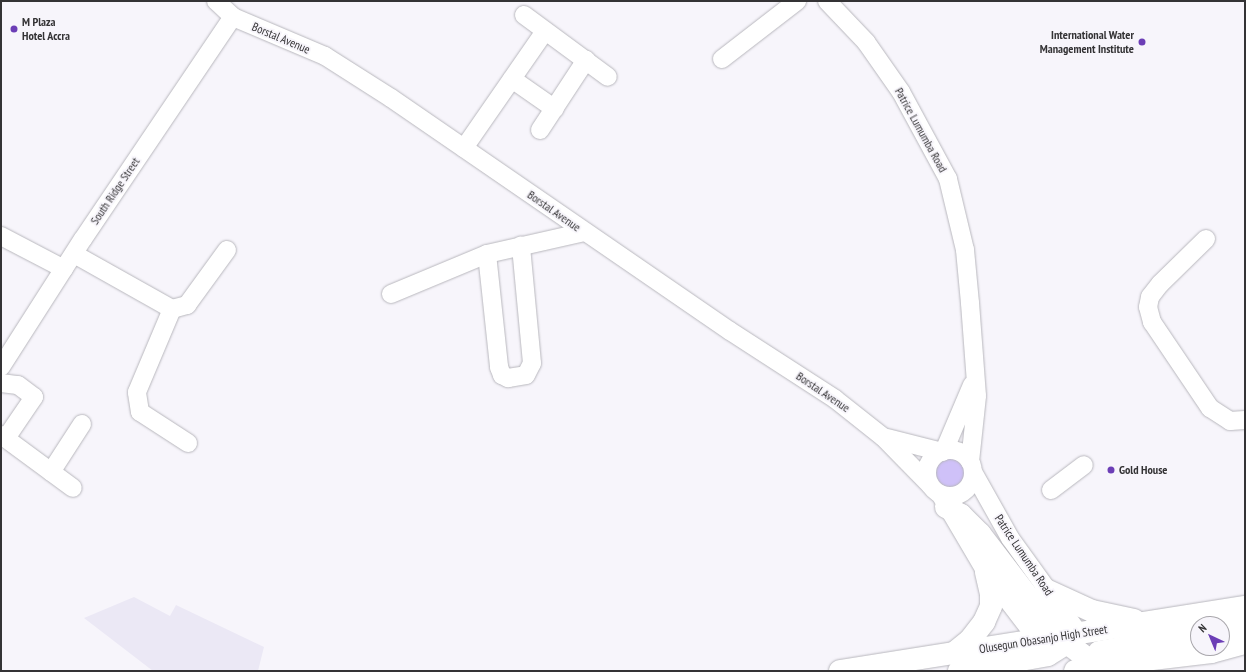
<!DOCTYPE html>
<html>
<head>
<meta charset="utf-8">
<style>
	body { margin:0 }
	#map { position:relative; width:1246px; height:672px; overflow:hidden; background:#f7f5fb; font-family:"PT Sans Narrow",sans-serif }
	div>[style] { position:absolute }
	.built>* { inset:0; background:#ebe8f5 }
	.green>* { inset:0; background:#cfc1f8 }
	.round { border-radius:50% }
	.roads { filter:drop-shadow(0 0 1px #b8b7bd) drop-shadow(0 0 1px #b8b7bd) }
	.minor>* { height:18px; margin:-9px; padding:0 9px; transform-origin:9px; border-radius:9px; background:#fff }
	.minor>.ring { margin:-9px; padding:0; box-sizing:content-box; background:none; border:18px solid #fff; border-radius:50% }
	.major>* { height:22px; margin:-11px; padding:0 11px; transform-origin:11px; border-radius:11px; background:#fff }
	.dots>* { width:11px; height:11px; translate:-50% -50%; box-sizing:border-box; border:2px solid #f7f5fb; border-radius:50% }
	span { translate:-50% -50%; white-space:nowrap; text-align:center; line-height:1.15; -webkit-text-stroke:3.5px #f7f5fb; paint-order:stroke }
	.poi-label { font-size:12px; color:#343335; font-weight:700 }
	.left { translate:0 -50%; text-align:left }
	.right { translate:-100% -50%; text-align:right }
	.street-label { font-size:12px; color:#343335 }
	.frame { position:absolute; inset:0; border:2px solid #343335; pointer-events:none }
	.north { position:absolute; left:1190px; top:616px; width:40px; height:40px; box-sizing:border-box; background:#f7f5fb; border:1px solid #a9a7ac; border-radius:50%; rotate:316deg; font-size:11px; font-weight:700; line-height:16px; text-align:center; color:#343335 }
	.north::after { content:''; display:block; margin:auto; width:14px; height:18px; background:#6c3eb6; clip-path:polygon(50% 0,100% 100%,50% 72%,0 100%) }
</style>
</head>
<body>
<div id="map">
	<div class="built">
		<i style="clip-path:polygon(134px 597px,170px 616px,176px 605px,264px 647px,258px 671px,153px 671px,84px 618px)"></i>
	</div>
	<div class="green">
		<i class="round" style="left:933px;top:457px;width:34px;height:34px"></i>
	</div>
	<div class="roads">
		<div class="minor">
			<i style="left:216px;top:1px;width:23px;rotate:43deg"></i>
			<i style="left:233px;top:17px;width:100px;rotate:23deg"></i>
			<i style="left:325px;top:56px;width:78px;rotate:32.5deg"></i>
			<i style="left:391px;top:98px;width:411px;rotate:34.5deg"></i>
			<i style="left:730px;top:331px;width:125px;rotate:32.9deg"></i>
			<i style="left:835px;top:399px;width:61px;rotate:38.4deg"></i>
			<i style="left:883px;top:437px;width:67px;rotate:45.6deg"></i>
			<i style="left:827px;top:1px;width:57px;rotate:46.4deg"></i>
			<i style="left:866px;top:42px;width:61px;rotate:55deg"></i>
			<i style="left:901px;top:92px;width:99px;rotate:61.6deg"></i>
			<i style="left:948px;top:179px;width:73px;rotate:76.5deg"></i>
			<i style="left:965px;top:250px;width:53px;rotate:84.6deg"></i>
			<i style="left:970px;top:303px;width:93px;rotate:85.7deg"></i>
			<i style="left:977px;top:396px;width:66px;rotate:96.1deg"></i>
			<i style="left:524px;top:15px;width:104px;rotate:36.4deg"></i>
			<i style="left:722px;top:59px;width:95px;rotate:-37.7deg"></i>
			<i style="left:512px;top:79px;width:52px;rotate:34.9deg"></i>
			<i style="left:540px;top:130px;width:84px;rotate:-56.7deg"></i>
			<i style="left:464px;top:148px;width:142px;rotate:-55.3deg"></i>
			<i style="left:1px;top:236px;width:71px;rotate:27.6deg"></i>
			<i style="left:1206px;top:239px;width:64px;rotate:135.6deg"></i>
			<i style="left:1160px;top:284px;width:16px;rotate:128deg"></i>
			<i style="left:1150px;top:297px;width:10px;rotate:101deg"></i>
			<i style="left:1148px;top:307px;width:16px;rotate:75deg"></i>
			<i style="left:1152px;top:322px;width:104px;rotate:56deg"></i>
			<i style="left:1210px;top:408px;width:24px;rotate:33deg"></i>
			<i style="left:1230px;top:421px;width:15px;rotate:-4deg"></i>
			<i style="left:74px;top:254px;width:112px;rotate:29.3deg"></i>
			<i style="left:487px;top:254px;width:114px;rotate:83.9deg"></i>
			<i style="left:499px;top:367px;width:9px;rotate:69deg"></i>
			<i style="left:502px;top:375px;width:7px;rotate:27deg"></i>
			<i style="left:508px;top:378px;width:18px;rotate:-9deg"></i>
			<i style="left:526px;top:375px;width:13px;rotate:-63deg"></i>
			<i style="left:532px;top:363px;width:118px;rotate:-95.4deg"></i>
			<i style="left:391px;top:294px;width:104px;rotate:-22.6deg"></i>
			<i style="left:487px;top:254px;width:100px;rotate:-12.7deg"></i>
			<i style="left:1px;top:367px;width:152px;rotate:-57.4deg"></i>
			<i style="left:83px;top:239px;width:268px;rotate:-56deg"></i>
			<i style="left:1px;top:383px;width:17px;rotate:7deg"></i>
			<i style="left:18px;top:385px;width:20px;rotate:37deg"></i>
			<i style="left:34px;top:397px;width:50px;rotate:124.3deg"></i>
			<i style="left:1px;top:435px;width:89px;rotate:36.4deg"></i>
			<i style="left:887px;top:438px;width:57px;rotate:14.3deg"></i>
			<i style="left:188px;top:443px;width:57px;rotate:-147.1deg"></i>
			<i style="left:140px;top:412px;width:20px;rotate:-99deg"></i>
			<i style="left:137px;top:392px;width:90px;rotate:-67.1deg"></i>
			<i style="left:172px;top:309px;width:16px;rotate:-15deg"></i>
			<i style="left:187px;top:305px;width:68px;rotate:-54deg"></i>
			<i class="ring" style="left:927px;top:450px;width:28px;height:28px"></i>
			<i style="left:944px;top:451px;width:72px;rotate:-67deg"></i>
			<i style="left:51px;top:472px;width:57px;rotate:-57.1deg"></i>
			<i style="left:973px;top:472px;width:76px;rotate:60.7deg"></i>
			<i style="left:1010px;top:538px;width:120px;rotate:54.2deg"></i>
			<i style="left:1051px;top:490px;width:41px;rotate:-37.1deg"></i>
			<i style="left:940px;top:494px;width:91px;rotate:59.5deg"></i>
			<i style="left:986px;top:572px;width:86px;rotate:52.6deg"></i>
		</div>
		<div class="major">
			<i style="left:946px;top:507px;width:17px;rotate:28deg"></i>
			<i style="left:961px;top:515px;width:27px;rotate:45deg"></i>
			<i style="left:980px;top:534px;width:130px;rotate:52.5deg"></i>
			<i style="left:1059px;top:637px;width:34px;rotate:37deg"></i>
			<i style="left:1086px;top:657px;width:18px;rotate:27deg"></i>
			<i style="left:1046px;top:590px;width:51px;rotate:24.5deg"></i>
			<i style="left:1092px;top:611px;width:43px;rotate:12.1deg"></i>
			<i style="left:1222px;top:628px;width:24px;rotate:-15deg"></i>
			<i style="left:1099px;top:652px;width:101px;rotate:-10.3deg"></i>
			<i style="left:954px;top:653px;width:21px;rotate:-39deg"></i>
			<i style="left:970px;top:640px;width:23px;rotate:-52deg"></i>
			<i style="left:984px;top:622px;width:17px;rotate:-66deg"></i>
			<i style="left:991px;top:606px;width:12px;rotate:-90deg"></i>
			<i style="left:991px;top:594px;width:23px;rotate:-103deg"></i>
			<i style="left:840px;top:671px;width:410px;rotate:-9deg"></i>
			<i style="left:959px;top:671px;width:90px;rotate:-10.2deg"></i>
			<i style="left:1048px;top:655px;width:32px;rotate:-32deg"></i>
			<i style="left:1075px;top:671px;width:28px;rotate:-13deg"></i>
			<i style="left:1102px;top:665px;width:110px;rotate:-6.8deg"></i>
			<i style="left:1211px;top:652px;width:35px;rotate:-15deg"></i>
		</div>
	</div>
	<div class="dots">
		<i style="left:14px;top:29px;background:#6c3eb6"></i>
		<i style="left:1142px;top:42px;background:#6c3eb6"></i>
		<i style="left:1111px;top:470px;background:#6c3eb6"></i>
	</div>
	<div class="poi-label">
		<span class="left" style="left:22px;top:29px">M Plaza<br>Hotel Accra</span>
		<span class="right" style="left:1134px;top:42px">International Water<br>Management Institute</span>
		<span class="left" style="left:1119px;top:470px">Gold House</span>
	</div>
	<div class="street-label">
		<span style="left:281px;top:38px;rotate:23deg">Borstal Avenue</span>
		<span style="left:921px;top:130px;rotate:61deg">Patrice Lumumba Road</span>
		<span style="left:115px;top:191px;rotate:-56deg">South Ridge Street</span>
		<span style="left:554px;top:211px;rotate:35deg">Borstal Avenue</span>
		<span style="left:823px;top:392px;rotate:34deg">Borstal Avenue</span>
		<span style="left:1024px;top:555px;rotate:56deg">Patrice Lumumba Road</span>
		<span style="left:1043px;top:639px;rotate:-9deg">Olusegun Obasanjo High Street</span>
	</div>
	<div class="frame"></div>
	<div class="north">N</div>
</div>
</body>
</html>
